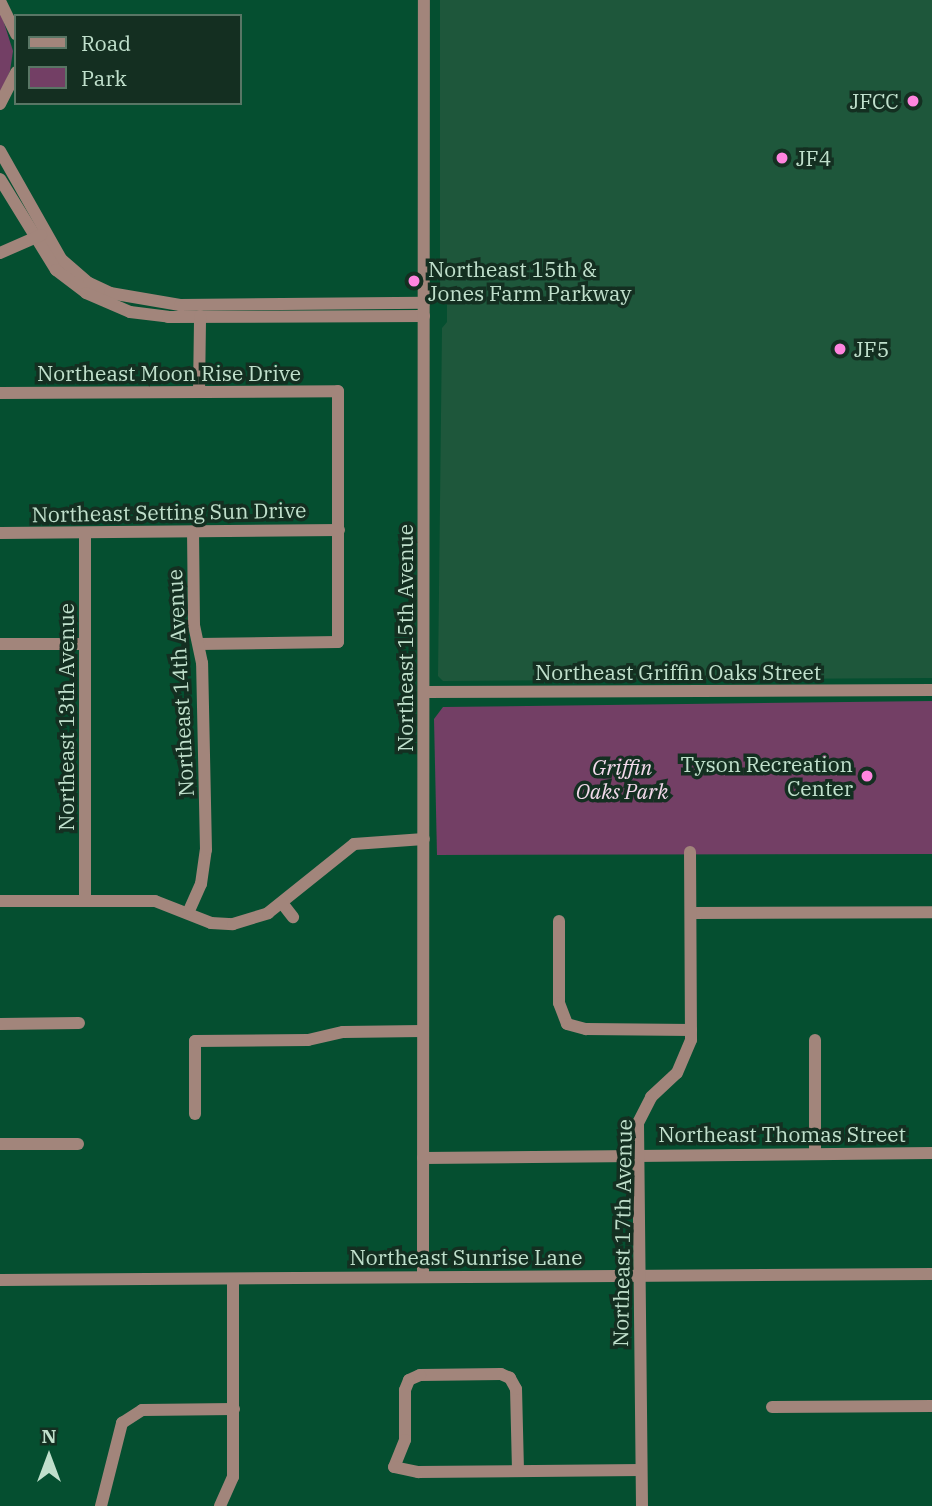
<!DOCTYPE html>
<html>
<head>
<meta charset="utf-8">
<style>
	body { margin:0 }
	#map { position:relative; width:932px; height:1506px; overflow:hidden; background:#054f30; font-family:"IBM Plex Serif",serif }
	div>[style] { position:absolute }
	.built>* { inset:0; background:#1e573b }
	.green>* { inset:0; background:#733f65 }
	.minor>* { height:12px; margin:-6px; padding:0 6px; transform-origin:6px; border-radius:6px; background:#a2857b }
	.dots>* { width:19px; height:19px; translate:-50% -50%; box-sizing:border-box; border:4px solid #142f21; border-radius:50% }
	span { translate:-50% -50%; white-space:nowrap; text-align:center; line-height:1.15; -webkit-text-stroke:7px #142f21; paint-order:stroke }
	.poi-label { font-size:21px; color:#c0e0cc }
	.right { translate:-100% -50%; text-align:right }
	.left { translate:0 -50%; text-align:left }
	.street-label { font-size:21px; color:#c0e0cc }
	.park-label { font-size:21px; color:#f3daeb; font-style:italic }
	.legend { position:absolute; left:14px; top:14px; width:228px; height:91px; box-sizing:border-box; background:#142f21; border:2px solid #597665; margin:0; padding:9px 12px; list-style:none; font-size:21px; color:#c0e0cc }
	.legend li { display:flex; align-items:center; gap:14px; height:35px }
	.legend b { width:35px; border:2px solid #597665 }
	.north { position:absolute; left:14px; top:1422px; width:70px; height:70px; -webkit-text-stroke:5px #142f21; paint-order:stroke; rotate:0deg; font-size:19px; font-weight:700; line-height:28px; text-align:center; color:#c0e0cc }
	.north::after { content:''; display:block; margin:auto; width:24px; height:32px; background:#c0e0cc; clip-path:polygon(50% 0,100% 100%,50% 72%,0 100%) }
</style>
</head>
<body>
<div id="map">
	<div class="built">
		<i style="clip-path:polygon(440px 0,932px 0,932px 678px,443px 681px,438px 676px,442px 328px,447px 322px,447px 298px,440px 287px)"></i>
	</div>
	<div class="green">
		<i style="clip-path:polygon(0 10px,13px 51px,10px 71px,0 95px)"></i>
		<i style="clip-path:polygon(932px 701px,932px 854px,437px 855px,434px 719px,443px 707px)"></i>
	</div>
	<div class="minor">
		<i style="left:0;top:1px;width:37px;rotate:64deg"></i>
		<i style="left:0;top:104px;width:36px;rotate:-63deg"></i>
		<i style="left:0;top:151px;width:124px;rotate:60.5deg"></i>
		<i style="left:61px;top:259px;width:37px;rotate:41deg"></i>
		<i style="left:89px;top:283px;width:23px;rotate:25deg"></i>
		<i style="left:110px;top:293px;width:71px;rotate:9.7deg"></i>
		<i style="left:180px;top:305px;width:244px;rotate:-0.5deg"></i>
		<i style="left:0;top:179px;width:107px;rotate:58.4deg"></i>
		<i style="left:56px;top:270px;width:38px;rotate:37deg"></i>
		<i style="left:86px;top:293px;width:48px;rotate:23.4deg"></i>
		<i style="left:130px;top:312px;width:38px;rotate:7deg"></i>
		<i style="left:168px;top:317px;width:256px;rotate:-0.2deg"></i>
		<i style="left:0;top:253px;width:45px;rotate:-23.7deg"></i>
		<i style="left:199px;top:392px;width:76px;rotate:-89.2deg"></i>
		<i style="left:0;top:393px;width:338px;rotate:-0.3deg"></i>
		<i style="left:338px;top:391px;width:251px;rotate:90deg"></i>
		<i style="left:338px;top:642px;width:139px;rotate:179.2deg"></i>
		<i style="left:0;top:533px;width:339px;rotate:-0.5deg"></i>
		<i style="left:0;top:644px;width:85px"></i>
		<i style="left:424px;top:692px;width:508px;rotate:-0.23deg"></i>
		<i style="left:0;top:901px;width:155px"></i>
		<i style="left:155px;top:901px;width:60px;rotate:21.4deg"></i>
		<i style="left:211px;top:923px;width:22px;rotate:3deg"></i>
		<i style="left:233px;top:924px;width:37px;rotate:-17deg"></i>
		<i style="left:268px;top:913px;width:110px;rotate:-38.7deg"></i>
		<i style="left:354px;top:844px;width:70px;rotate:-4.1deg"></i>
		<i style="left:85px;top:901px;width:368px;rotate:-90deg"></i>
		<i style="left:282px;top:903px;width:18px;rotate:52deg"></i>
		<i style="left:188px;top:913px;width:32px;rotate:-66deg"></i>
		<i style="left:201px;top:884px;width:34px;rotate:-82deg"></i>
		<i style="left:206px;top:850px;width:187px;rotate:-91.2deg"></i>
		<i style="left:202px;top:663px;width:39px;rotate:-102deg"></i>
		<i style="left:194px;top:625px;width:93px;rotate:-90.6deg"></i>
		<i style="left:691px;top:913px;width:241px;rotate:-0.2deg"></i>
		<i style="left:559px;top:921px;width:82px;rotate:90deg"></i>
		<i style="left:559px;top:1003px;width:22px;rotate:69deg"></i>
		<i style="left:567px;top:1024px;width:20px;rotate:15deg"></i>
		<i style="left:586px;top:1029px;width:105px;rotate:0.5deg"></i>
		<i style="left:0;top:1024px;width:79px;rotate:-0.7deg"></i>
		<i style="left:815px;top:1040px;width:114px;rotate:90deg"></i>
		<i style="left:195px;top:1114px;width:73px;rotate:-90deg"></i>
		<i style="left:195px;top:1041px;width:113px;rotate:-0.5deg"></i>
		<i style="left:308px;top:1040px;width:36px;rotate:-13deg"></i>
		<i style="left:343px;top:1032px;width:79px;rotate:-0.7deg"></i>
		<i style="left:0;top:1144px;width:78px"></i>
		<i style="left:423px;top:1158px;width:509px;rotate:-0.56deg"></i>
		<i style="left:423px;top:1277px;width:1277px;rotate:-89.96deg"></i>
		<i style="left:0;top:1280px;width:932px;rotate:-0.37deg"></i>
		<i style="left:772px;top:1407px;width:160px;rotate:-0.4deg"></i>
		<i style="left:518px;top:1470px;width:81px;rotate:-91.4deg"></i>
		<i style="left:516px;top:1389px;width:13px;rotate:-119deg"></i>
		<i style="left:510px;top:1378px;width:10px;rotate:-156deg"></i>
		<i style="left:501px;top:1374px;width:81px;rotate:179.3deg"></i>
		<i style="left:420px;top:1375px;width:12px;rotate:156deg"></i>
		<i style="left:409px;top:1380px;width:11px;rotate:112deg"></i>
		<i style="left:405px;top:1390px;width:50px;rotate:90deg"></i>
		<i style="left:405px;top:1440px;width:29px;rotate:112deg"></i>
		<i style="left:394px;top:1467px;width:25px;rotate:12deg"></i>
		<i style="left:418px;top:1472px;width:223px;rotate:-0.5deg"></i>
		<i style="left:101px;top:1506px;width:86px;rotate:-75.8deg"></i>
		<i style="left:122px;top:1423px;width:24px;rotate:-33deg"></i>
		<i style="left:142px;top:1410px;width:92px;rotate:-0.6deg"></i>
		<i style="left:220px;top:1506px;width:32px;rotate:-66deg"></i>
		<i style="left:233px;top:1477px;width:198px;rotate:-90deg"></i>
		<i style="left:642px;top:1506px;width:383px;rotate:-90.6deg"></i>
		<i style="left:638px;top:1123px;width:29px;rotate:-63deg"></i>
		<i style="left:651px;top:1097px;width:35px;rotate:-43deg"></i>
		<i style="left:677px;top:1073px;width:36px;rotate:-67deg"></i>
		<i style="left:691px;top:1040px;width:188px;rotate:-90.3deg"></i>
	</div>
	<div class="dots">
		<i style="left:913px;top:101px;background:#ff85df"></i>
		<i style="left:782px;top:158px;background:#ff85df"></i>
		<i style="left:414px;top:281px;background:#ff85df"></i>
		<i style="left:840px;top:349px;background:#ff85df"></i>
		<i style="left:867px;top:776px;background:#ff85df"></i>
	</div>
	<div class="poi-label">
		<span class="right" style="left:899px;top:101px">JFCC</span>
		<span class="left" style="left:796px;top:158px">JF4</span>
		<span class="left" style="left:428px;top:281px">Northeast 15th &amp;<br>Jones Farm Parkway</span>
		<span class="left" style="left:854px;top:349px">JF5</span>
		<span class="right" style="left:853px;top:776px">Tyson Recreation<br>Center</span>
	</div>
	<div class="street-label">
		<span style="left:169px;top:373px">Northeast Moon Rise Drive</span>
		<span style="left:169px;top:512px;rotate:-1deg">Northeast Setting Sun Drive</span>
		<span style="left:405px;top:638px;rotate:-90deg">Northeast 15th Avenue</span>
		<span style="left:678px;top:672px">Northeast Griffin Oaks Street</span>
		<span style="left:180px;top:683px;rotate:-93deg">Northeast 14th Avenue</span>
		<span style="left:66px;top:717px;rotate:-90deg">Northeast 13th Avenue</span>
		<span style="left:782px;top:1134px">Northeast Thomas Street</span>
		<span style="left:622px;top:1233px;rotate:-89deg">Northeast 17th Avenue</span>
		<span style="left:466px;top:1257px">Northeast Sunrise Lane</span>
	</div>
	<div class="park-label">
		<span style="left:622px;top:779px">Griffin<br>Oaks Park</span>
	</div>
	<ul class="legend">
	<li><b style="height:9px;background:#a2857b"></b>Road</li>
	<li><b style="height:19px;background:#733f65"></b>Park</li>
	</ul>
	<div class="north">N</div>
</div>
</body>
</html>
